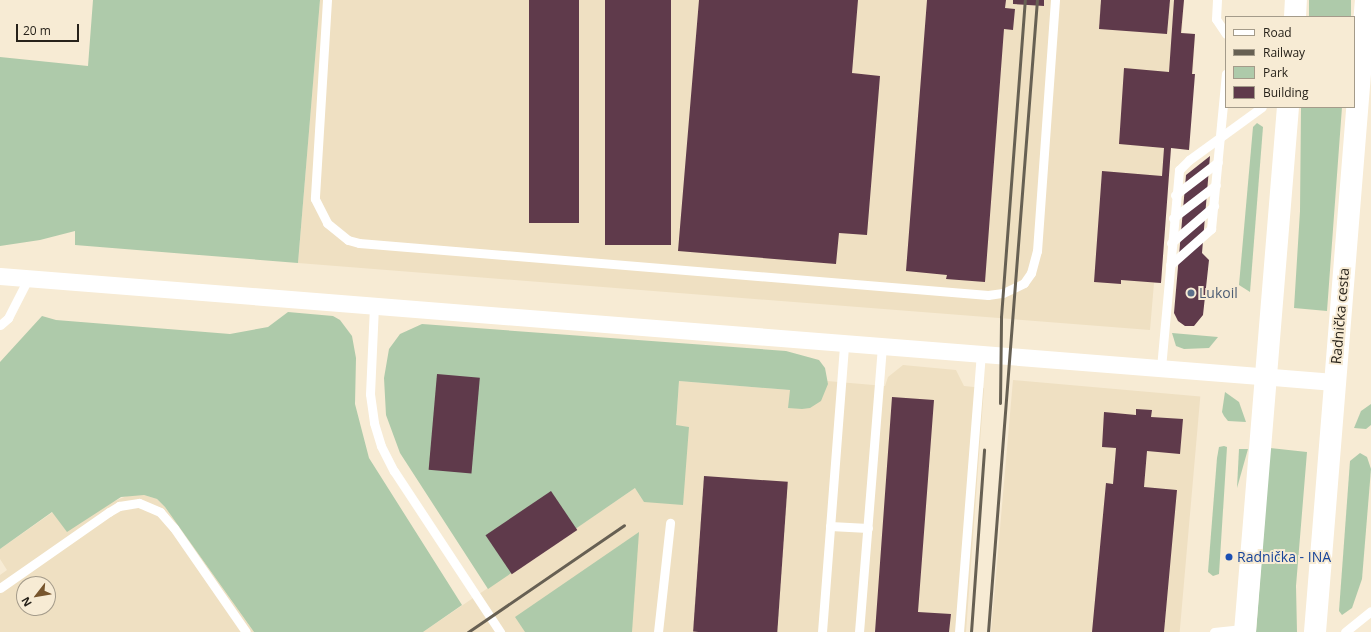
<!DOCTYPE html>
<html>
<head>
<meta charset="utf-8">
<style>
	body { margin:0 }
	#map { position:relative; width:1371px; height:632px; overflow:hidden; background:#f7ebd4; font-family:"Open Sans",sans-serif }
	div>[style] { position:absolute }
	.built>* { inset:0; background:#efe0c2; transform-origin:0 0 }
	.green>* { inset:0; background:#aecaaa; transform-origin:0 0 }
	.building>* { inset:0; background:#5f3a4b; transform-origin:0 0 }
	.service>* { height:9px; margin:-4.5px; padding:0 4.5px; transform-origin:4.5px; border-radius:4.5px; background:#fff }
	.minor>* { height:17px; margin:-8.5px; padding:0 8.5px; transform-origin:8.5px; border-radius:8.5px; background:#fff }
	.secondary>* { height:22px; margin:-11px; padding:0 11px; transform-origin:11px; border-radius:11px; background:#fff }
	.rail>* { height:3px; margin:-1.5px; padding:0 1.5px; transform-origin:1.5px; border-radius:1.5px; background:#676053 }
	.dots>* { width:11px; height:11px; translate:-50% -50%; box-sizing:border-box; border:2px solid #f7ebd4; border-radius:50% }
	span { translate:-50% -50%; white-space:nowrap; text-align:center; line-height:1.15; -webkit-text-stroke:4px #f7ebd4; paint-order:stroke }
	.service-label { font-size:14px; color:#4e5e75 }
	.left { translate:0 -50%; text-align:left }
	.street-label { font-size:14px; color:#27221a }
	.transit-label { font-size:14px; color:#164399 }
	.legend { position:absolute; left:1225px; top:16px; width:130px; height:92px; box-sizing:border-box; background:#f7ebd4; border:1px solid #a49b8a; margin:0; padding:5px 7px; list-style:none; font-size:12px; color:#27221a }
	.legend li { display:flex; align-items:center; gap:8px; height:20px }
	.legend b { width:20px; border:1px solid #a49b8a }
	.north { position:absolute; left:16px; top:576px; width:40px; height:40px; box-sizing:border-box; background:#f7ebd4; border:1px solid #a49b8a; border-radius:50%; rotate:239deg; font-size:11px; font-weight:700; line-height:16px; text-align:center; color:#27221a }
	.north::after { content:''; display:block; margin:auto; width:14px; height:18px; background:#77552d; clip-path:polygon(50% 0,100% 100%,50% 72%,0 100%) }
	.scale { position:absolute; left:16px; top:24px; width:63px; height:18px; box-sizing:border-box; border:2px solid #27221a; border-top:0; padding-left:5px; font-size:12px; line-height:14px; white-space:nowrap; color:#27221a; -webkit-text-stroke:3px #f7ebd4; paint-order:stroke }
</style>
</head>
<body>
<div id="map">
	<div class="built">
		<i style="clip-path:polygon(320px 0,1184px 0,1182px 33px,1195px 34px,1189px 150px,1171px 148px,1161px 283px,1154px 283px,1150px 330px,298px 263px)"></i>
		<i style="clip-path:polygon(903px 365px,956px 370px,964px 386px,984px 388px,966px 632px,423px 632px,635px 488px,689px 427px,676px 426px,679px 381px,790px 390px,828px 384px,827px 381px,885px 386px,888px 377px)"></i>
		<i style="left:1013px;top:380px;width:188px;height:253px;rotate:5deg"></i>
		<i style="clip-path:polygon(evenodd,129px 495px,144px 495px,157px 499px,165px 507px,254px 632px,0 632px,0 575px,7px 570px,0 559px,0 549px,53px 512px,110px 503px,129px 495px,24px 584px,48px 584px,48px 608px,24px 608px,24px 584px)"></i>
	</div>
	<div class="green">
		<i style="clip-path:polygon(93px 0,320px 0,298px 263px,75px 245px,75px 231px,40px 240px,0 246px,0 57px,88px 66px)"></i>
		<i style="left:1309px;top:0;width:42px;height:17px"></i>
		<i style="clip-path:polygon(1301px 107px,1342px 107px,1327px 311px,1294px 308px,1300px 211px)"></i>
		<i style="clip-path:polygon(1257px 123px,1263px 127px,1250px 292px,1239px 285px,1253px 127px)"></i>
		<i style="clip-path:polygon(288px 312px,333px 316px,340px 320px,352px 336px,356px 358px,355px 404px,369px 458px,462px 605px,423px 632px,254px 632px,165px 507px,157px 499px,144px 495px,121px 497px,67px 532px,52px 512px,0 549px,0 362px,42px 316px,56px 320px,230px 334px,268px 327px)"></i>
		<i style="clip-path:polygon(422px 324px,786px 351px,819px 360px,825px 368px,828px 384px,821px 401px,810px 408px,802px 409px,788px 408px,790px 390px,679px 381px,676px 425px,689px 427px,683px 505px,644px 502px,635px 488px,488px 589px,400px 453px,386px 415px,384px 378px,389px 349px,400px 334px)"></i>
		<i style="clip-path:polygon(1172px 333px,1218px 337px,1209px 348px,1184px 349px,1176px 346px)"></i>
		<i style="clip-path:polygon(1225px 392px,1239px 402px,1246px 422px,1228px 421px,1224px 416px,1222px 412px)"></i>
		<i style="clip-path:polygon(1371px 404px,1371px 425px,1366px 429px,1354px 428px,1361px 411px)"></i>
		<i style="clip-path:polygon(1224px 446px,1227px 447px,1219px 574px,1213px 576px,1208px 572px,1217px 458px,1219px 447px)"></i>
		<i style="clip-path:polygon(1270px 448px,1307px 452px,1296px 586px,1297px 632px,1256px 632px)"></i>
		<i style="clip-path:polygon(1239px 449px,1248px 449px,1237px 488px)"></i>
		<i style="clip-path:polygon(1360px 453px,1367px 457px,1371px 469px,1362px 579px,1352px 608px,1342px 615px,1339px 611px,1350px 461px)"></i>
		<i style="clip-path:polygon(639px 532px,632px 632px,525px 632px,515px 617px)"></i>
	</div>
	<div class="building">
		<i style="left:529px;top:0;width:50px;height:223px"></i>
		<i style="left:605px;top:0;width:66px;height:245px"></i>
		<i style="clip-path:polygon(699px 0,858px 0,852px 73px,880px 76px,867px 235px,839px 233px,836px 264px,678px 251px)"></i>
		<i style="clip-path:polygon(927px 0,1006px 0,1005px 8px,1015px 9px,1013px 30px,1004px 29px,985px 282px,946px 279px,947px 275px,906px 271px)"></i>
		<i style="clip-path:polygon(1013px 0,1044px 0,1044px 6px,1013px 4px)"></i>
		<i style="clip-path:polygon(1101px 0,1170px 0,1167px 34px,1099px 29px)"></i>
		<i style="clip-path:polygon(1174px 0,1184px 0,1181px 33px,1195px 34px,1192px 74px,1195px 74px,1189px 150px,1171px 148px,1161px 283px,1121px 280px,1121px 284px,1094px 282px,1102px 171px,1162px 176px,1164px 148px,1119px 144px,1124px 68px,1169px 72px)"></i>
		<i style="clip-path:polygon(1210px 156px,1202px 253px,1209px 260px,1203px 315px,1194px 326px,1185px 326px,1178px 321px,1174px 313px,1186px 175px)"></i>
		<i style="left:437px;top:374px;width:43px;height:96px;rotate:5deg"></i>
		<i style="clip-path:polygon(892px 397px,934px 400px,918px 612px,951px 614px,949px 632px,875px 632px)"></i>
		<i style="clip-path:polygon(1136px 409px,1152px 410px,1151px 417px,1183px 419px,1180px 454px,1147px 451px,1144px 487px,1177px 490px,1164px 632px,1092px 632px,1106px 483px,1113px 484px,1116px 448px,1102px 447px,1104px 412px,1136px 415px)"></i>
		<i style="left:704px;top:476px;width:84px;height:156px;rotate:4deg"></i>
		<i style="left:551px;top:491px;width:47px;height:79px;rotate:56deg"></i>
	</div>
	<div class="service">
		<i style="left:327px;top:0;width:199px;rotate:93.5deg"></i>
		<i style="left:315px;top:199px;width:27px;rotate:63deg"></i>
		<i style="left:327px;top:223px;width:27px;rotate:39deg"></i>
		<i style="left:348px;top:240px;width:11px;rotate:15deg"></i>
		<i style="left:359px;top:243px;width:631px;rotate:4.73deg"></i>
		<i style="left:988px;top:295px;width:15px;rotate:-8deg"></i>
		<i style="left:1003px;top:293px;width:23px;rotate:-25deg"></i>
		<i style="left:1024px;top:283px;width:12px;rotate:-55deg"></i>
		<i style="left:1031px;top:273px;width:23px;rotate:-75deg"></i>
		<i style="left:1037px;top:251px;width:252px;rotate:-85.9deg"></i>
		<i style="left:1217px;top:0;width:19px;rotate:93deg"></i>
		<i style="left:1216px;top:19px;width:18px;rotate:56deg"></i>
		<i style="left:1175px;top:195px;width:54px;rotate:-37.5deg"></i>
		<i style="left:1173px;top:218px;width:54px;rotate:-37.5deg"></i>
		<i style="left:1171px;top:243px;width:57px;rotate:-40.7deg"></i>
		<i style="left:1170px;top:265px;width:55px;rotate:-41.3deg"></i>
		<i style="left:1211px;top:229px;width:156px;rotate:-84.5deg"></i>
		<i style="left:374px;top:306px;width:88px;rotate:92.6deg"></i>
		<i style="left:370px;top:394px;width:29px;rotate:82deg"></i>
		<i style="left:374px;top:423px;width:24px;rotate:73deg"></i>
		<i style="left:381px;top:446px;width:28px;rotate:63deg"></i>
		<i style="left:394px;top:471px;width:193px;rotate:56.6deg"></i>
		<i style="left:0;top:325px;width:11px;rotate:-41deg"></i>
		<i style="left:8px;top:318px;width:46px;rotate:-62.9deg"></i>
		<i style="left:1161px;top:368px;width:199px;rotate:-84.8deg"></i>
		<i style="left:1179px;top:170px;width:14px;rotate:-45deg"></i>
		<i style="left:1189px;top:160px;width:90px;rotate:-36deg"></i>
		<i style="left:830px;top:526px;width:38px;rotate:3deg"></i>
		<i style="left:0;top:588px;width:133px;rotate:-34.9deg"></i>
		<i style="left:109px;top:512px;width:12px;rotate:-31deg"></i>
		<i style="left:119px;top:506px;width:20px;rotate:-9deg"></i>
		<i style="left:139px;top:503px;width:23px;rotate:23deg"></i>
		<i style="left:160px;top:512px;width:21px;rotate:49deg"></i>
		<i style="left:174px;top:528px;width:126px;rotate:55.3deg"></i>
		<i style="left:658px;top:632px;width:110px;rotate:-83.7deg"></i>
		<i style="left:822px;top:632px;width:290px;rotate:-85.6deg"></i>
		<i style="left:859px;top:632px;width:288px;rotate:-85.4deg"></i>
		<i style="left:959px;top:632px;width:280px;rotate:-85.5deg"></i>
		<i style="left:1214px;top:632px;width:31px;rotate:-6deg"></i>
		<i style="left:1345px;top:632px;width:33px;rotate:-39deg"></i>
	</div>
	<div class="minor">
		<i style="left:0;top:276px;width:1338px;rotate:4.54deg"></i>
	</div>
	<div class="secondary">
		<i style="left:1295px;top:17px;width:17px;rotate:-87deg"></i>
		<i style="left:1245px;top:632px;width:527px;rotate:-85.32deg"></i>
		<i style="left:1315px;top:632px;width:634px;rotate:-85.39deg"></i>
	</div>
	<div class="rail">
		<i style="left:1000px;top:403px;width:86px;rotate:-89.3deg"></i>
		<i style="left:1001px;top:317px;width:318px;rotate:-85.7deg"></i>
		<i style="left:468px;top:632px;width:189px;rotate:-34.4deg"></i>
		<i style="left:971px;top:632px;width:183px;rotate:-85.9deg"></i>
		<i style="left:988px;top:632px;width:634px;rotate:-85.57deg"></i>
	</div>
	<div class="dots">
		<i style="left:1191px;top:293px;background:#5c6f8a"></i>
		<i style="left:1229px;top:557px;background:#1a4fb4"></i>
	</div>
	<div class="service-label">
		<span class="left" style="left:1199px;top:293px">Lukoil</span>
	</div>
	<div class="street-label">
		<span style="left:1340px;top:316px;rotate:-85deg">Radnička cesta</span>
	</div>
	<div class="transit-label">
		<span class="left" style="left:1237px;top:557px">Radnička - INA</span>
	</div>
	<ul class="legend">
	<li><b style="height:5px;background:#fff"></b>Road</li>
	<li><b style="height:5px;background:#676053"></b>Railway</li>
	<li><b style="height:11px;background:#aecaaa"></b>Park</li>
	<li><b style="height:11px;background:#5f3a4b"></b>Building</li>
	</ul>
	<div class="north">N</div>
	<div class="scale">20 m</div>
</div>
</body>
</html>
